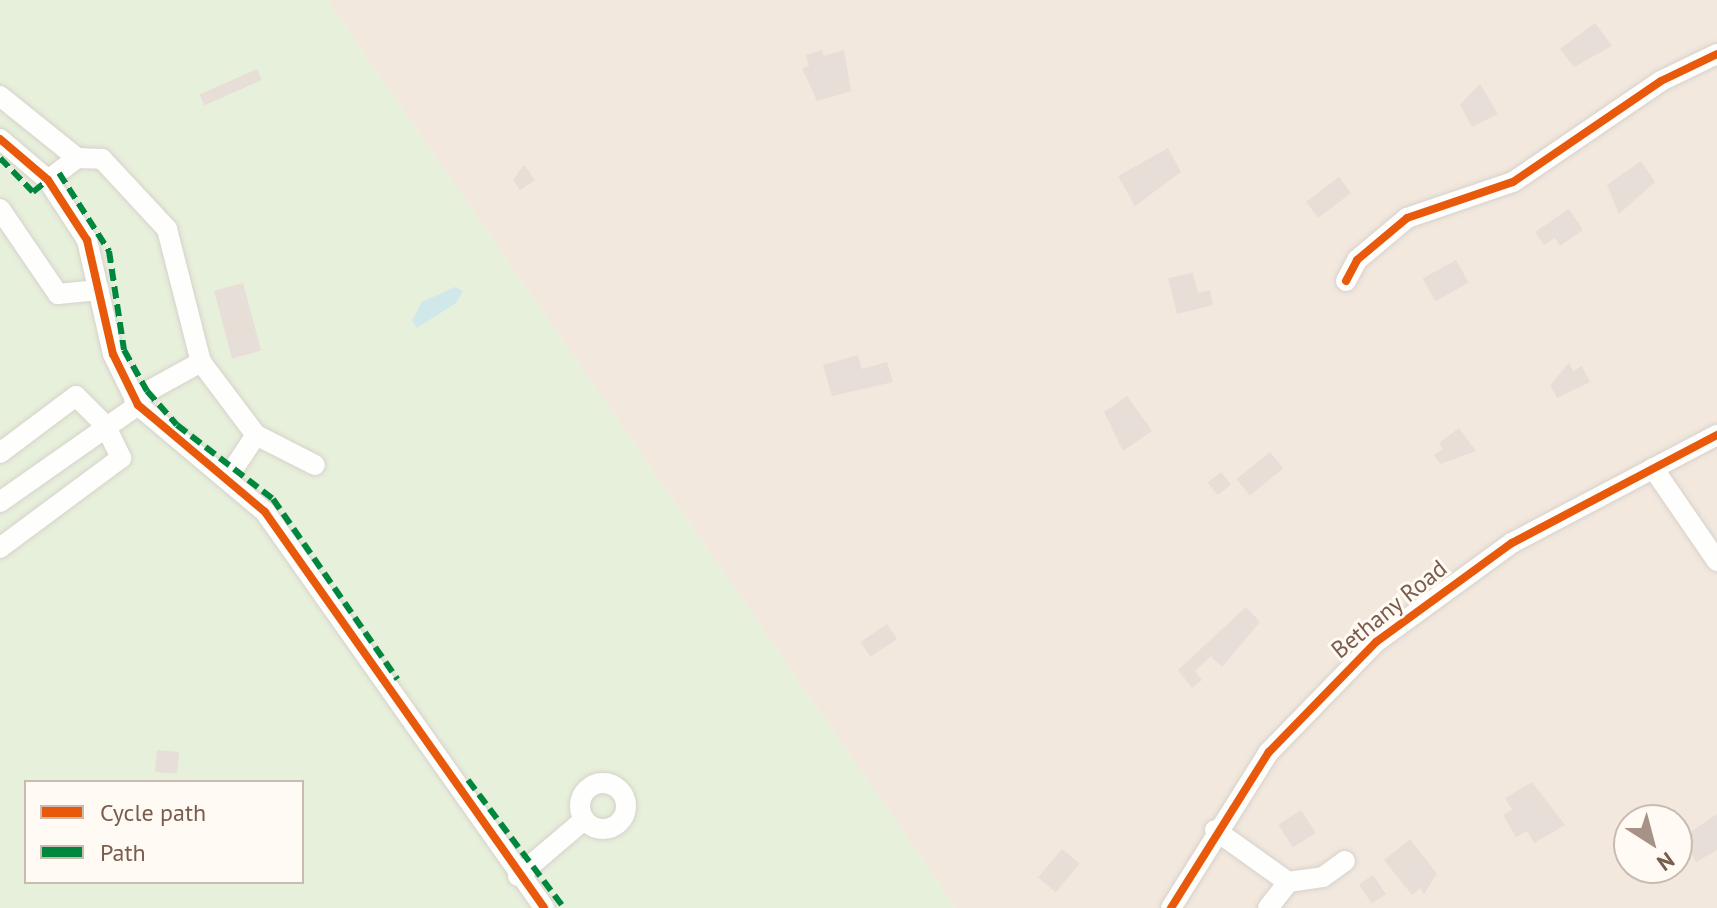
<!DOCTYPE html>
<html>
<head>
<meta charset="utf-8">
<style>
	body { margin:0 }
	#map { position:relative; width:1717px; height:908px; overflow:hidden; background:#f9f5f0; font-family:"PT Sans",sans-serif }
	div>[style] { position:absolute }
	.residential>* { inset:0; background:#f2e8de }
	.green>* { inset:0; background:#e7f0db }
	.water>* { inset:0; background:#d0e8ea }
	.building>* { inset:0; background:#e6ded7; transform-origin:0 0 }
	.roads { filter:drop-shadow(0 0 2px #d7d1cb) drop-shadow(0 0 2px #d7d1cb) }
	.minor>* { height:20px; margin:-10px; padding:0 10px; transform-origin:10px; border-radius:10px; background:#fefefd }
	.minor>.ring { margin:-10px; padding:0; box-sizing:content-box; background:none; border:20px solid #fefefd; border-radius:50% }
	.quiet>* { height:6px; margin-top:-3px; transform-origin:0; background:repeating-linear-gradient(90deg,#00873e 0 12px,transparent 0 18px) }
	.cycleway>* { height:8px; margin:-4px; padding:0 4px; transform-origin:4px; border-radius:4px; background:#e8590c }
	span { translate:-50% -50%; white-space:nowrap; text-align:center; line-height:1.15; -webkit-text-stroke:6px #fffaf3; paint-order:stroke }
	.street-label { font-size:24px; color:#7a5c4d }
	.legend { position:absolute; left:24px; top:780px; width:280px; height:104px; box-sizing:border-box; background:#fffaf3; border:2px solid #cabbb1; margin:0; padding:10px 14px; list-style:none; font-size:24px; color:#7a5c4d }
	.legend li { display:flex; align-items:center; gap:16px; height:40px }
	.legend b { width:40px; border:2px solid #cabbb1 }
	.north { position:absolute; left:1613px; top:804px; width:80px; height:80px; box-sizing:border-box; background:#fffaf3; border:2px solid #cabbb1; border-radius:50%; rotate:144deg; font-size:22px; font-weight:700; line-height:32px; text-align:center; color:#7a5c4d }
	.north::after { content:''; display:block; margin:auto; width:28px; height:36px; background:#a69286; clip-path:polygon(50% 0,100% 100%,50% 72%,0 100%) }
</style>
</head>
<body>
<div id="map">
	<div class="residential">
		<i style="clip-path:polygon(evenodd,327px 0,1717px 0,1717px 908px,956px 908px,327px 0,1629px 820px,1677px 820px,1677px 868px,1629px 868px,1629px 820px)"></i>
	</div>
	<div class="green">
		<i style="clip-path:polygon(evenodd,0 0,327px 0,956px 908px,0 908px,0 0,26px 782px,302px 782px,302px 882px,26px 882px,26px 782px)"></i>
	</div>
	<div class="water">
		<i style="clip-path:polygon(455px 287px,463px 291px,456px 303px,417px 328px,412px 320px,422px 302px)"></i>
	</div>
	<div class="building">
		<i style="clip-path:polygon(1595px 23px,1612px 46px,1574px 67px,1560px 49px)"></i>
		<i style="clip-path:polygon(822px 50px,824px 56px,844px 50px,851px 91px,817px 101px,802px 68px,809px 66px,806px 55px)"></i>
		<i style="left:257px;top:69px;width:12px;height:63px;rotate:66deg"></i>
		<i style="clip-path:polygon(1480px 84px,1498px 114px,1472px 127px,1460px 105px)"></i>
		<i style="clip-path:polygon(1168px 148px,1181px 172px,1135px 206px,1118px 176px)"></i>
		<i style="clip-path:polygon(1641px 161px,1655px 182px,1619px 214px,1607px 185px)"></i>
		<i style="clip-path:polygon(524px 165px,535px 180px,520px 190px,513px 180px)"></i>
		<i style="left:1339px;top:177px;width:20px;height:41px;rotate:53deg"></i>
		<i style="clip-path:polygon(1569px 209px,1583px 230px,1560px 246px,1555px 238px,1544px 245px,1535px 232px)"></i>
		<i style="left:1456px;top:260px;width:26px;height:38px;rotate:61deg"></i>
		<i style="clip-path:polygon(1193px 273px,1198px 293px,1210px 290px,1213px 305px,1177px 314px,1168px 278px)"></i>
		<i style="left:243px;top:283px;width:70px;height:30px;rotate:75deg"></i>
		<i style="clip-path:polygon(858px 355px,862px 369px,887px 362px,893px 382px,832px 396px,823px 365px)"></i>
		<i style="clip-path:polygon(1569px 363px,1573px 371px,1582px 366px,1590px 382px,1557px 398px,1550px 385px)"></i>
		<i style="clip-path:polygon(1127px 396px,1152px 431px,1123px 451px,1104px 412px)"></i>
		<i style="clip-path:polygon(1459px 428px,1476px 451px,1440px 464px,1434px 455px,1443px 449px,1439px 443px)"></i>
		<i style="left:1270px;top:452px;width:21px;height:43px;rotate:51deg"></i>
		<i style="left:1221px;top:472px;width:16px;height:17px;rotate:52deg"></i>
		<i style="clip-path:polygon(1246px 607px,1260px 622px,1222px 667px,1211px 656px,1195px 671px,1202px 680px,1192px 688px,1178px 670px)"></i>
		<i style="left:887px;top:624px;width:18px;height:32px;rotate:56deg"></i>
		<i style="left:157px;top:750px;width:22px;height:22px;rotate:5deg"></i>
		<i style="clip-path:polygon(1532px 782px,1565px 825px,1534px 843px,1527px 831px,1516px 837px,1503px 815px,1512px 810px,1505px 798px)"></i>
		<i style="left:1301px;top:810px;width:27px;height:27px;rotate:57deg"></i>
		<i style="clip-path:polygon(1717px 814px,1717px 850px,1696px 862px,1682px 838px)"></i>
		<i style="clip-path:polygon(1410px 839px,1437px 874px,1424px 894px,1420px 888px,1412px 895px,1384px 860px)"></i>
		<i style="left:1062px;top:849px;width:23px;height:37px;rotate:40deg"></i>
		<i style="clip-path:polygon(1643px 868px,1676px 868px,1650px 882px)"></i>
		<i style="left:1373px;top:875px;width:23px;height:17px;rotate:56deg"></i>
	</div>
	<div class="roads">
		<div class="minor">
			<i style="left:0;top:96px;width:99px;rotate:38.8deg"></i>
			<i style="left:0;top:139px;width:63px;rotate:40.5deg"></i>
			<i style="left:48px;top:180px;width:72px;rotate:57deg"></i>
			<i style="left:87px;top:240px;width:117px;rotate:77.2deg"></i>
			<i style="left:113px;top:354px;width:57px;rotate:63.9deg"></i>
			<i style="left:138px;top:405px;width:166px;rotate:40.1deg"></i>
			<i style="left:265px;top:512px;width:484px;rotate:54.8deg"></i>
			<i style="left:48px;top:180px;width:36px;rotate:-37deg"></i>
			<i style="left:77px;top:158px;width:25px;rotate:2deg"></i>
			<i style="left:102px;top:159px;width:96px;rotate:47.1deg"></i>
			<i style="left:167px;top:229px;width:137px;rotate:75.7deg"></i>
			<i style="left:201px;top:362px;width:91px;rotate:53deg"></i>
			<i style="left:256px;top:435px;width:66px;rotate:27deg"></i>
			<i style="left:0;top:209px;width:103px;rotate:55.7deg"></i>
			<i style="left:58px;top:294px;width:41px;rotate:-5.6deg"></i>
			<i style="left:1346px;top:281px;width:24px;rotate:-62deg"></i>
			<i style="left:1357px;top:260px;width:65px;rotate:-40deg"></i>
			<i style="left:1407px;top:218px;width:112px;rotate:-18.8deg"></i>
			<i style="left:1513px;top:182px;width:179px;rotate:-34.3deg"></i>
			<i style="left:1661px;top:81px;width:62px;rotate:-25.7deg"></i>
			<i style="left:134px;top:399px;width:77px;rotate:-28.9deg"></i>
			<i style="left:0;top:453px;width:95px;rotate:-36.9deg"></i>
			<i style="left:76px;top:396px;width:41px;rotate:45deg"></i>
			<i style="left:105px;top:425px;width:37px;rotate:64deg"></i>
			<i style="left:121px;top:458px;width:151px;rotate:143.4deg"></i>
			<i style="left:1653px;top:468px;width:113px;rotate:55.5deg"></i>
			<i style="left:228px;top:477px;width:50px;rotate:-56.3deg"></i>
			<i style="left:0;top:502px;width:169px;rotate:-35.1deg"></i>
			<i class="ring" style="left:580px;top:783px;width:26px;height:26px"></i>
			<i style="left:1215px;top:830px;width:90px;rotate:35.5deg"></i>
			<i style="left:1288px;top:882px;width:35px;rotate:-8deg"></i>
			<i style="left:1323px;top:877px;width:27px;rotate:-36deg"></i>
			<i style="left:518px;top:876px;width:87px;rotate:-40.3deg"></i>
			<i style="left:1171px;top:908px;width:184px;rotate:-57.9deg"></i>
			<i style="left:1269px;top:752px;width:153px;rotate:-45.8deg"></i>
			<i style="left:1376px;top:642px;width:168px;rotate:-36.1deg"></i>
			<i style="left:1512px;top:543px;width:232px;rotate:-27.8deg"></i>
			<i style="left:1268px;top:908px;width:33px;rotate:-52deg"></i>
		</div>
	</div>
	<div class="quiet">
		<i style="left:0;top:158px;width:47px;rotate:45.9deg"></i>
		<i style="left:33px;top:192px;width:19px;rotate:-39deg"></i>
		<i style="left:59px;top:173px;width:93px;rotate:57.3deg"></i>
		<i style="left:109px;top:251px;width:100px;rotate:81.4deg"></i>
		<i style="left:124px;top:350px;width:47px;rotate:60.7deg"></i>
		<i style="left:147px;top:391px;width:45px;rotate:48.6deg"></i>
		<i style="left:177px;top:425px;width:121px;rotate:37.6deg"></i>
		<i style="left:273px;top:499px;width:219px;rotate:55.4deg"></i>
		<i style="left:468px;top:780px;width:160px;rotate:53.1deg"></i>
	</div>
	<div class="cycleway">
		<i style="left:0;top:139px;width:63px;rotate:40.5deg"></i>
		<i style="left:48px;top:180px;width:72px;rotate:57deg"></i>
		<i style="left:87px;top:240px;width:117px;rotate:77.2deg"></i>
		<i style="left:113px;top:354px;width:57px;rotate:63.9deg"></i>
		<i style="left:138px;top:405px;width:166px;rotate:40.1deg"></i>
		<i style="left:265px;top:512px;width:484px;rotate:54.8deg"></i>
		<i style="left:1346px;top:281px;width:24px;rotate:-62deg"></i>
		<i style="left:1357px;top:260px;width:65px;rotate:-40deg"></i>
		<i style="left:1407px;top:218px;width:112px;rotate:-18.8deg"></i>
		<i style="left:1513px;top:182px;width:179px;rotate:-34.3deg"></i>
		<i style="left:1661px;top:81px;width:62px;rotate:-25.7deg"></i>
		<i style="left:1171px;top:908px;width:184px;rotate:-57.9deg"></i>
		<i style="left:1269px;top:752px;width:153px;rotate:-45.8deg"></i>
		<i style="left:1376px;top:642px;width:168px;rotate:-36.1deg"></i>
		<i style="left:1512px;top:543px;width:232px;rotate:-27.8deg"></i>
	</div>
	<div class="street-label">
		<span style="left:1389px;top:609px;rotate:-39deg">Bethany Road</span>
	</div>
	<ul class="legend">
	<li><b style="height:10px;background:#e8590c"></b>Cycle path</li>
	<li><b style="height:10px;background:#00873e"></b>Path</li>
	</ul>
	<div class="north">N</div>
</div>
</body>
</html>
